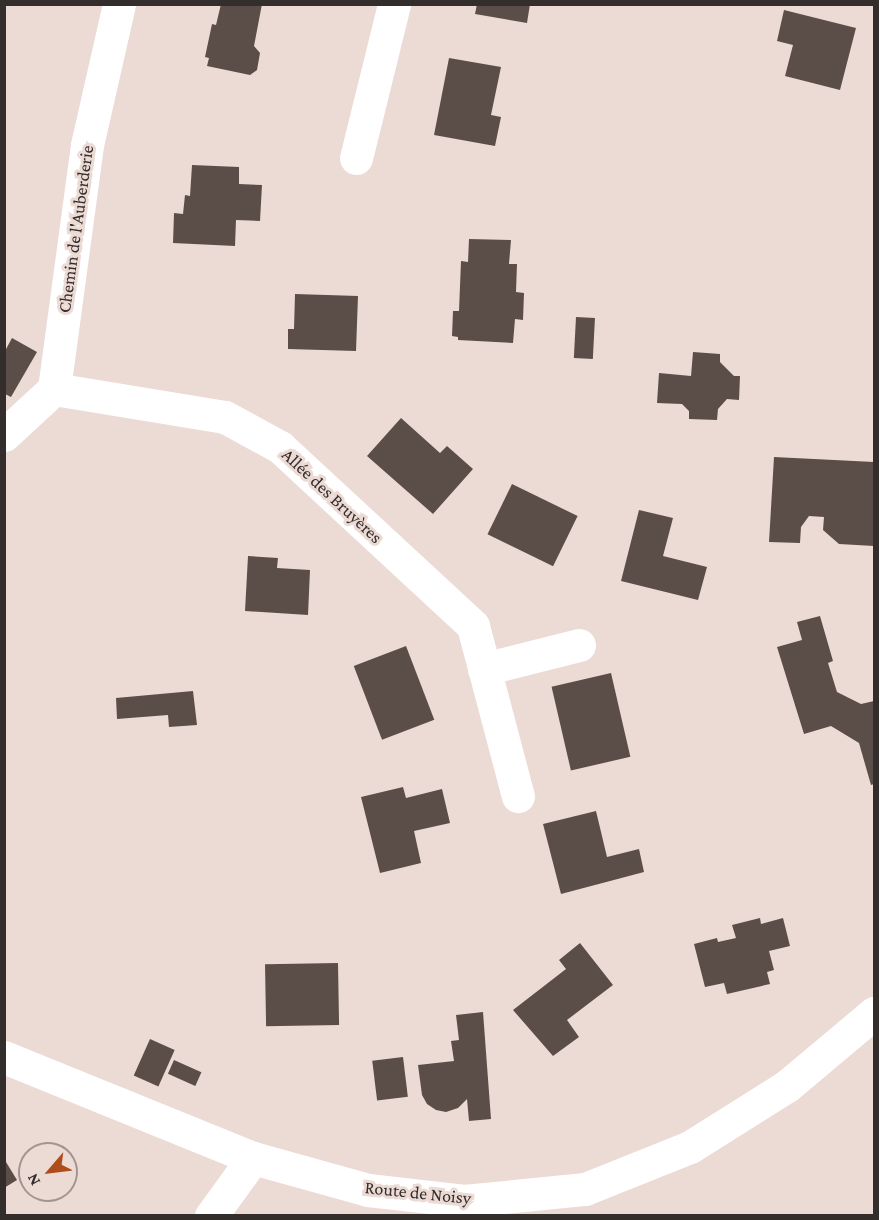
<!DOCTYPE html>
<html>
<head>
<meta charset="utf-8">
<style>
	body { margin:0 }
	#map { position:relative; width:879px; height:1220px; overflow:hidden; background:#ecdbd5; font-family:"Crimson Pro",serif }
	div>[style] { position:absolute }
	.building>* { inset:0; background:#5b4e48; transform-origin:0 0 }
	.minor>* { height:33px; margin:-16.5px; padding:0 16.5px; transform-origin:16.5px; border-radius:16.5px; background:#fff }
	span { translate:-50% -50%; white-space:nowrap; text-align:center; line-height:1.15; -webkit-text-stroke:6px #ecdbd5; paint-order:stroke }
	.street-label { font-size:18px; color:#332d2b }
	.frame { position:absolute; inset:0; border:6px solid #332d2b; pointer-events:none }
	.north { position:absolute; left:18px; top:1142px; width:60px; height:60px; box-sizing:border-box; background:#ecdbd5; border:2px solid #a29591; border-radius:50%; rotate:242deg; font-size:16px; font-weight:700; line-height:24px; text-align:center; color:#332d2b }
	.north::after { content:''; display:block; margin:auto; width:21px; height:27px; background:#b04c1c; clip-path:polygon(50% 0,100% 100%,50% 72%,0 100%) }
</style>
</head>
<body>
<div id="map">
	<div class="building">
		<i style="clip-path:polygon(221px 4px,262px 4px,254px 46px,260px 53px,257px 70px,250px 75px,207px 66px,209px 58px,205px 57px,212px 24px,216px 25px)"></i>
		<i style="clip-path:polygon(477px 4px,530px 4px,527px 23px,475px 14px)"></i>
		<i style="clip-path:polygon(784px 10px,856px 28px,840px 90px,785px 76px,793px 45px,777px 41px)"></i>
		<i style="clip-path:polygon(449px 58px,501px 67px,491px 115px,501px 117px,495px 146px,434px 135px)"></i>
		<i style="clip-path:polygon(192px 165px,239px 167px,239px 184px,262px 185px,260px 221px,236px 220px,235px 246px,173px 243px,174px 213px,183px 214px,185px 195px,190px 196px)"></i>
		<i style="clip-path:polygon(469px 239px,511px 240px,509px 264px,517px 264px,516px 292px,524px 293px,523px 320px,515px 319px,513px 343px,458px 340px,458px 337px,452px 336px,453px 311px,459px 311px,461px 261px,468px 262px)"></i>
		<i style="clip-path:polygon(295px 294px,358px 296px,356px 351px,288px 349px,288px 329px,294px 329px)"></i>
		<i style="left:576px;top:317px;width:19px;height:41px;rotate:3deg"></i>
		<i style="clip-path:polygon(12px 338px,37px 352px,11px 397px,5px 394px,5px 351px)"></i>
		<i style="clip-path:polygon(693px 352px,720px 354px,720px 362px,734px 376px,740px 376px,739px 400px,727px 399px,718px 409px,717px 420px,689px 419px,689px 411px,682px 404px,657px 403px,659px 373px,691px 376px)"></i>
		<i style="clip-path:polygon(401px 418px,440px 453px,447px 446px,473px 469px,433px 514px,367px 456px)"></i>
		<i style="clip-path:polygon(774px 457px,874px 462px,874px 546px,839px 544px,823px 530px,824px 517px,809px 516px,801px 527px,800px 543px,769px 542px)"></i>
		<i style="left:512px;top:484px;width:73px;height:56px;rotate:26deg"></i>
		<i style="clip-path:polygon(639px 510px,673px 518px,663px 556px,707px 567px,698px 600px,621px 581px)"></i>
		<i style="clip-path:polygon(248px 556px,278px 558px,277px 568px,310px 570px,308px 615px,245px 611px)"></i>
		<i style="clip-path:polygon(820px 616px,833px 661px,828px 663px,837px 692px,861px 704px,874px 701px,874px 784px,871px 785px,859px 743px,831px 726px,804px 734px,777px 647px,802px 640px,797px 622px)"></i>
		<i style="left:406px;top:646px;width:79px;height:56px;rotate:69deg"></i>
		<i style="left:611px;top:673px;width:86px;height:61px;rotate:77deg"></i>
		<i style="clip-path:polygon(193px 691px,197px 725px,169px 727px,168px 715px,117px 719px,116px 698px)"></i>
		<i style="clip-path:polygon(403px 787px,406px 798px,442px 789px,450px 823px,414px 831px,421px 863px,380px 873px,361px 797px)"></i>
		<i style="clip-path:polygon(596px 811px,607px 857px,639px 849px,644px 872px,561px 894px,543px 824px)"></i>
		<i style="clip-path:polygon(760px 918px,761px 924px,783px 918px,790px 946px,769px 951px,774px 970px,767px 972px,770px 984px,727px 994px,724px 983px,705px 987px,694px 944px,717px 938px,718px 942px,736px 938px,732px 925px)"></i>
		<i style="clip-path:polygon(580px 943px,613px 985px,567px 1020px,579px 1037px,553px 1056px,513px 1010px,566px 969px,559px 960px)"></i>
		<i style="left:338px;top:963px;width:62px;height:73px;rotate:89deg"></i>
		<i style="clip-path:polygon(483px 1012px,491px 1119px,469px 1121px,467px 1099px,458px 1108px,446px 1112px,436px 1110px,427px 1104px,422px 1095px,418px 1065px,454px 1061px,451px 1041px,459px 1040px,456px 1015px)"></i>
		<i style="left:150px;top:1039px;width:27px;height:40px;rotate:24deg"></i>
		<i style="left:403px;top:1057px;width:40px;height:31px;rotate:83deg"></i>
		<i style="left:174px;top:1060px;width:30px;height:15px;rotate:24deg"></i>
		<i style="clip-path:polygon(4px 1152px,6px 1162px,17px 1180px,4px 1188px)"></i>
	</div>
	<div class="minor">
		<i style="left:356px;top:158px;width:159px;rotate:-76.1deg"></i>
		<i style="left:54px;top:389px;width:173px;rotate:9.3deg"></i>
		<i style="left:225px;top:417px;width:63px;rotate:28.6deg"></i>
		<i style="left:280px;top:447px;width:263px;rotate:42.8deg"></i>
		<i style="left:473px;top:626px;width:176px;rotate:75.2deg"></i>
		<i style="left:4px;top:435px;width:68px;rotate:-42.6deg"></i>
		<i style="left:54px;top:389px;width:246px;rotate:-82.3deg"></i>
		<i style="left:87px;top:145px;width:145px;rotate:-77.2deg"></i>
		<i style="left:484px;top:669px;width:98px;rotate:-14.2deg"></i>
		<i style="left:4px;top:1057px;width:269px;rotate:22.1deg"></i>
		<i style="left:253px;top:1158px;width:119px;rotate:15.5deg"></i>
		<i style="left:368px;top:1190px;width:97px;rotate:6.5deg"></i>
		<i style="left:464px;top:1201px;width:122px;rotate:-5.7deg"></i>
		<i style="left:585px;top:1189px;width:113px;rotate:-21.8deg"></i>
		<i style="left:690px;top:1147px;width:115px;rotate:-32.2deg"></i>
		<i style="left:787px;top:1086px;width:114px;rotate:-40deg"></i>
		<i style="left:211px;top:1216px;width:72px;rotate:-54.1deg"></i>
	</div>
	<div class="street-label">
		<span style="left:76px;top:229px;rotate:-82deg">Chemin de l'Auberderie</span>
		<span style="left:332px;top:496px;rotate:43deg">Allée des Bruyères</span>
		<span style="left:418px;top:1193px;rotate:6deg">Route de Noisy</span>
	</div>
	<div class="frame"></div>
	<div class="north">N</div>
</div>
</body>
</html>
